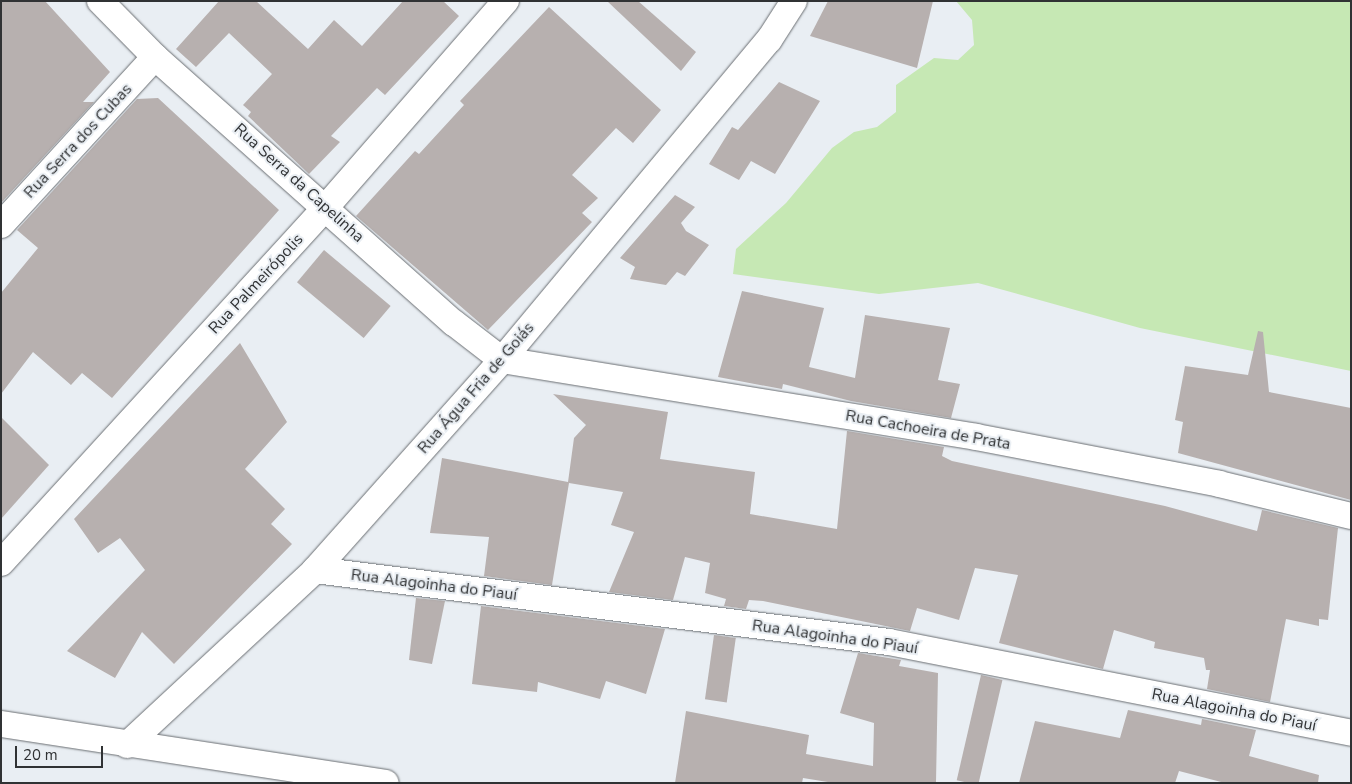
<!DOCTYPE html>
<html>
<head>
<meta charset="utf-8">
<style>
	body { margin:0 }
	#map { position:relative; width:1352px; height:784px; overflow:hidden; background:#e9eef3; font-family:"Nunito Sans",sans-serif }
	div>[style] { position:absolute }
	.green>* { inset:0; background:#c6e8b4 }
	.building>* { inset:0; background:#b7b0af; transform-origin:0 0 }
	.roads { filter:drop-shadow(0 0 1px #6a6e72) drop-shadow(0 0 1px #6a6e72) }
	.minor>* { height:26px; margin:-13px; padding:0 13px; transform-origin:13px; border-radius:13px; background:#fff }
	span { translate:-50% -50%; white-space:nowrap; text-align:center; line-height:1.15; -webkit-text-stroke:4px #e9eef3; paint-order:stroke }
	.street-label { font-size:16px; color:#303234 }
	.frame { position:absolute; inset:0; border:2px solid #303234; pointer-events:none }
	.scale { position:absolute; left:15px; top:746px; width:88px; height:22px; box-sizing:border-box; border:2px solid #303234; border-top:0; padding-left:6px; font-size:15px; line-height:18px; white-space:nowrap; color:#303234; -webkit-text-stroke:4px #e9eef3; paint-order:stroke }
</style>
</head>
<body>
<div id="map">
	<div class="green">
		<i style="clip-path:polygon(956px 1px,1351px 1px,1351px 371px,1140px 328px,978px 283px,879px 294px,733px 274px,736px 249px,786px 203px,832px 148px,854px 132px,877px 127px,896px 112px,896px 85px,934px 58px,958px 60px,974px 45px,972px 20px)"></i>
	</div>
	<div class="building">
		<i style="clip-path:polygon(1px 1px,45px 1px,110px 72px,83px 102px,94px 102px,1px 203px)"></i>
		<i style="clip-path:polygon(219px 1px,256px 1px,308px 49px,334px 20px,362px 46px,403px 1px,443px 1px,459px 16px,385px 95px,377px 88px,331px 136px,340px 142px,309px 174px,248px 116px,251px 112px,243px 105px,272px 74px,229px 33px,196px 67px,176px 49px)"></i>
		<i style="clip-path:polygon(607px 1px,638px 1px,696px 52px,681px 71px)"></i>
		<i style="clip-path:polygon(828px 1px,933px 1px,917px 68px,810px 36px)"></i>
		<i style="clip-path:polygon(549px 7px,661px 110px,633px 143px,616px 128px,572px 175px,598px 198px,582px 213px,592px 222px,488px 330px,356px 216px,415px 151px,419px 154px,464px 105px,460px 101px)"></i>
		<i style="clip-path:polygon(779px 82px,820px 101px,775px 174px,751px 161px,739px 180px,709px 164px,732px 127px,738px 130px)"></i>
		<i style="clip-path:polygon(158px 98px,279px 210px,112px 398px,82px 373px,71px 385px,33px 352px,1px 394px,1px 293px,38px 248px,17px 230px,137px 99px)"></i>
		<i style="clip-path:polygon(675px 195px,695px 207px,681px 223px,686px 231px,709px 245px,685px 276px,677px 272px,666px 285px,630px 279px,635px 267px,620px 258px)"></i>
		<i style="left:324px;top:250px;width:87px;height:42px;rotate:40deg"></i>
		<i style="clip-path:polygon(742px 291px,824px 308px,809px 367px,855px 378px,865px 315px,950px 328px,938px 380px,960px 384px,951px 418px,851px 401px,783px 384px,782px 389px,718px 377px)"></i>
		<i style="clip-path:polygon(1258px 331px,1263px 332px,1269px 392px,1351px 408px,1351px 500px,1178px 453px,1183px 422px,1175px 420px,1185px 366px,1248px 375px)"></i>
		<i style="clip-path:polygon(240px 343px,287px 422px,245px 469px,285px 509px,271px 524px,292px 544px,174px 664px,142px 632px,115px 678px,67px 651px,145px 570px,120px 538px,98px 553px,74px 519px)"></i>
		<i style="clip-path:polygon(553px 394px,668px 412px,660px 459px,755px 472px,750px 514px,837px 529px,847px 431px,944px 447px,942px 456px,952px 461px,1165px 506px,1257px 531px,1262px 510px,1338px 528px,1328px 620px,1319px 619px,1319px 626px,1286px 619px,1270px 702px,1207px 689px,1210px 670px,1206px 670px,1204px 658px,1154px 648px,1155px 642px,1114px 630px,1103px 669px,999px 643px,1018px 575px,975px 568px,959px 620px,917px 608px,910px 631px,763px 601px,749px 600px,746px 609px,724px 606px,726px 599px,705px 593px,710px 563px,685px 557px,673px 600px,609px 592px,634px 532px,611px 525px,623px 492px,569px 483px,552px 585px,484px 576px,489px 537px,430px 533px,442px 458px,568px 482px,574px 438px,586px 425px)"></i>
		<i style="clip-path:polygon(1px 417px,49px 465px,1px 519px)"></i>
		<i style="clip-path:polygon(416px 598px,445px 601px,432px 664px,409px 660px)"></i>
		<i style="clip-path:polygon(481px 606px,665px 629px,646px 694px,606px 681px,600px 699px,538px 682px,537px 692px,472px 684px)"></i>
		<i style="left:714px;top:635px;width:22px;height:65px;rotate:8deg"></i>
		<i style="clip-path:polygon(858px 653px,901px 660px,899px 666px,938px 673px,936px 783px,834px 783px,803px 778px,802px 783px,675px 783px,686px 711px,809px 735px,806px 754px,873px 766px,874px 723px,840px 713px)"></i>
		<i style="left:981px;top:675px;width:22px;height:108px;rotate:13deg"></i>
		<i style="clip-path:polygon(1128px 710px,1201px 725px,1202px 719px,1256px 730px,1249px 756px,1319px 775px,1318px 783px,1225px 783px,1179px 771px,1175px 783px,1019px 783px,1035px 721px,1120px 738px)"></i>
	</div>
	<div class="roads">
		<div class="minor">
			<i style="left:100px;top:1px;width:78px;rotate:45.5deg"></i>
			<i style="left:155px;top:57px;width:400px;rotate:41.7deg"></i>
			<i style="left:454px;top:323px;width:61px;rotate:37.6deg"></i>
			<i style="left:502px;top:360px;width:480px;rotate:9.2deg"></i>
			<i style="left:976px;top:437px;width:248px;rotate:10.9deg"></i>
			<i style="left:1219px;top:484px;width:136px;rotate:13.6deg"></i>
			<i style="left:1px;top:225px;width:228px;rotate:-47.5deg"></i>
			<i style="left:1px;top:563px;width:482px;rotate:-47.6deg"></i>
			<i style="left:326px;top:207px;width:274px;rotate:-48.9deg"></i>
			<i style="left:315px;top:570px;width:578px;rotate:7.15deg"></i>
			<i style="left:889px;top:642px;width:471px;rotate:11.1deg"></i>
			<i style="left:1px;top:724px;width:389px;rotate:8.7deg"></i>
			<i style="left:127px;top:745px;width:257px;rotate:-42.9deg"></i>
			<i style="left:315px;top:570px;width:281px;rotate:-48.3deg"></i>
			<i style="left:502px;top:360px;width:417px;rotate:-50.2deg"></i>
			<i style="left:769px;top:40px;width:46px;rotate:-57.3deg"></i>
		</div>
	</div>
	<div class="street-label">
		<span style="left:78px;top:141px;rotate:-47deg">Rua Serra dos Cubas</span>
		<span style="left:299px;top:183px;rotate:42deg">Rua Serra da Capelinha</span>
		<span style="left:256px;top:284px;rotate:-47deg">Rua Palmeirópolis</span>
		<span style="left:476px;top:388px;rotate:-49deg">Rua Água Fria de Goiás</span>
		<span style="left:928px;top:430px;rotate:10deg">Rua Cachoeira de Prata</span>
		<span style="left:434px;top:585px;rotate:7deg">Rua Alagoinha do Piauí</span>
		<span style="left:835px;top:637px;rotate:8deg">Rua Alagoinha do Piauí</span>
		<span style="left:1234px;top:710px;rotate:11deg">Rua Alagoinha do Piauí</span>
	</div>
	<div class="frame"></div>
	<div class="scale">20 m</div>
</div>
</body>
</html>
